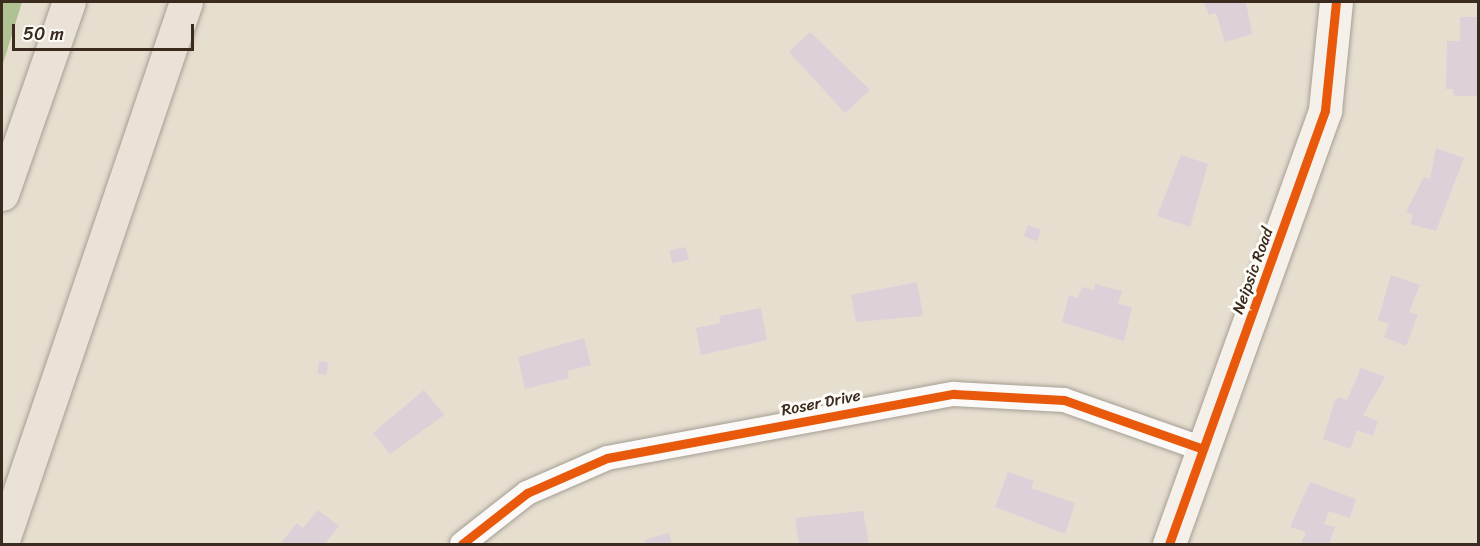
<!DOCTYPE html>
<html>
<head>
<meta charset="utf-8">
<style>
	body { margin:0 }
	#map { position:relative; width:1480px; height:546px; overflow:hidden; background:#e6decf; font-family:Sriracha,sans-serif }
	div>[style] { position:absolute }
	.forest>* { inset:0; background:#b0c293 }
	.building>* { inset:0; background:#dcd1d8; transform-origin:0 0 }
	.roads { filter:drop-shadow(0 0 2px #a59e94) drop-shadow(0 0 2px #a59e94) }
	.street>* { height:24px; margin:-12px; padding:0 12px; transform-origin:12px; border-radius:12px; background:#fbfaf8 }
	.secondary>* { height:33px; margin:-16.5px; padding:0 16.5px; transform-origin:16.5px; border-radius:16.5px; background:#f5f1ea }
	.highway>* { height:33px; margin:-16.5px; padding:0 16.5px; transform-origin:16.5px; border-radius:16.5px; background:#eae2d7 }
	.cycleway>* { height:9px; margin:-4.5px; padding:0 4.5px; transform-origin:4.5px; border-radius:4.5px; background:#e8590c }
	span { translate:-50% -50%; white-space:nowrap; text-align:center; line-height:1.15; -webkit-text-stroke:6px #fdfcf7; paint-order:stroke }
	.street-label { font-size:16px; color:#3b2a1e }
	.frame { position:absolute; inset:0; border:3px solid #3b2a1e; pointer-events:none }
	.scale { position:absolute; left:12px; top:24px; width:182px; height:27px; box-sizing:border-box; border:3px solid #3b2a1e; border-top:0; padding-left:8px; font-size:18px; line-height:21px; white-space:nowrap; color:#3b2a1e; -webkit-text-stroke:4px #fdfcf7; paint-order:stroke }
</style>
</head>
<body>
<div id="map">
	<div class="forest">
		<i style="clip-path:polygon(2px 2px,22px 2px,2px 67px)"></i>
	</div>
	<div class="building">
		<i style="clip-path:polygon(1204px 2px,1246px 2px,1252px 34px,1225px 42px,1216px 13px,1209px 15px)"></i>
		<i style="clip-path:polygon(1460px 17px,1478px 17px,1478px 96px,1454px 96px,1453px 89px,1446px 89px,1447px 41px,1460px 41px)"></i>
		<i style="clip-path:polygon(810px 32px,870px 90px,845px 113px,789px 52px)"></i>
		<i style="clip-path:polygon(1436px 148px,1464px 158px,1436px 231px,1410px 224px,1413px 215px,1406px 212px,1424px 177px,1430px 179px)"></i>
		<i style="clip-path:polygon(1181px 155px,1208px 164px,1190px 227px,1157px 216px)"></i>
		<i style="left:1028px;top:225px;width:14px;height:12px;rotate:21deg"></i>
		<i style="left:686px;top:247px;width:13px;height:17px;rotate:77deg"></i>
		<i style="clip-path:polygon(1391px 275px,1420px 285px,1409px 312px,1418px 315px,1406px 346px,1384px 337px,1389px 324px,1378px 320px)"></i>
		<i style="clip-path:polygon(917px 282px,923px 316px,856px 322px,851px 295px)"></i>
		<i style="clip-path:polygon(1095px 284px,1122px 291px,1118px 304px,1132px 307px,1124px 341px,1062px 322px,1069px 295px,1078px 298px,1082px 287px,1094px 290px)"></i>
		<i style="clip-path:polygon(761px 308px,767px 340px,701px 355px,696px 328px,721px 323px,719px 316px)"></i>
		<i style="clip-path:polygon(584px 338px,591px 365px,567px 371px,569px 378px,525px 389px,518px 357px)"></i>
		<i style="left:319px;top:361px;width:9px;height:13px;rotate:6deg"></i>
		<i style="clip-path:polygon(1361px 368px,1385px 377px,1363px 415px,1378px 421px,1373px 436px,1357px 430px,1350px 449px,1323px 439px,1334px 403px,1338px 397px,1347px 400px)"></i>
		<i style="clip-path:polygon(424px 390px,444px 415px,390px 454px,373px 433px)"></i>
		<i style="clip-path:polygon(1008px 472px,1034px 481px,1031px 488px,1075px 503px,1065px 534px,995px 507px)"></i>
		<i style="clip-path:polygon(1310px 482px,1356px 499px,1350px 518px,1329px 511px,1324px 524px,1335px 527px,1329px 544px,1301px 544px,1306px 532px,1290px 527px)"></i>
		<i style="clip-path:polygon(318px 510px,339px 526px,325px 544px,280px 544px,297px 523px,303px 528px)"></i>
		<i style="clip-path:polygon(863px 511px,869px 544px,799px 544px,795px 518px)"></i>
		<i style="clip-path:polygon(669px 533px,672px 544px,646px 544px,644px 540px)"></i>
	</div>
	<div class="roads">
		<div class="street">
			<i style="left:462px;top:544px;width:83px;rotate:-38.1deg"></i>
			<i style="left:527px;top:493px;width:87px;rotate:-23.6deg"></i>
			<i style="left:607px;top:458px;width:353px;rotate:-10.5deg"></i>
			<i style="left:954px;top:394px;width:110px;rotate:3.1deg"></i>
			<i style="left:1064px;top:400px;width:147px;rotate:19.4deg"></i>
		</div>
		<div class="secondary">
			<i style="left:1169px;top:544px;width:461px;rotate:-70.2deg"></i>
			<i style="left:1325px;top:110px;width:109px;rotate:-84.2deg"></i>
		</div>
		<div class="highway">
			<i style="left:2px;top:194px;width:203px;rotate:-70.8deg"></i>
			<i style="left:2px;top:543px;width:571px;rotate:-71.22deg"></i>
		</div>
	</div>
	<div class="cycleway">
		<i style="left:462px;top:544px;width:83px;rotate:-38.1deg"></i>
		<i style="left:527px;top:493px;width:87px;rotate:-23.6deg"></i>
		<i style="left:607px;top:458px;width:353px;rotate:-10.5deg"></i>
		<i style="left:954px;top:394px;width:110px;rotate:3.1deg"></i>
		<i style="left:1064px;top:400px;width:147px;rotate:19.4deg"></i>
		<i style="left:1169px;top:544px;width:461px;rotate:-70.2deg"></i>
		<i style="left:1325px;top:110px;width:109px;rotate:-84.2deg"></i>
	</div>
	<div class="street-label">
		<span style="left:1253px;top:271px;rotate:-70deg">Neipsic Road</span>
		<span style="left:821px;top:403px;rotate:-11deg">Roser Drive</span>
	</div>
	<div class="frame"></div>
	<div class="scale">50 m</div>
</div>
</body>
</html>
